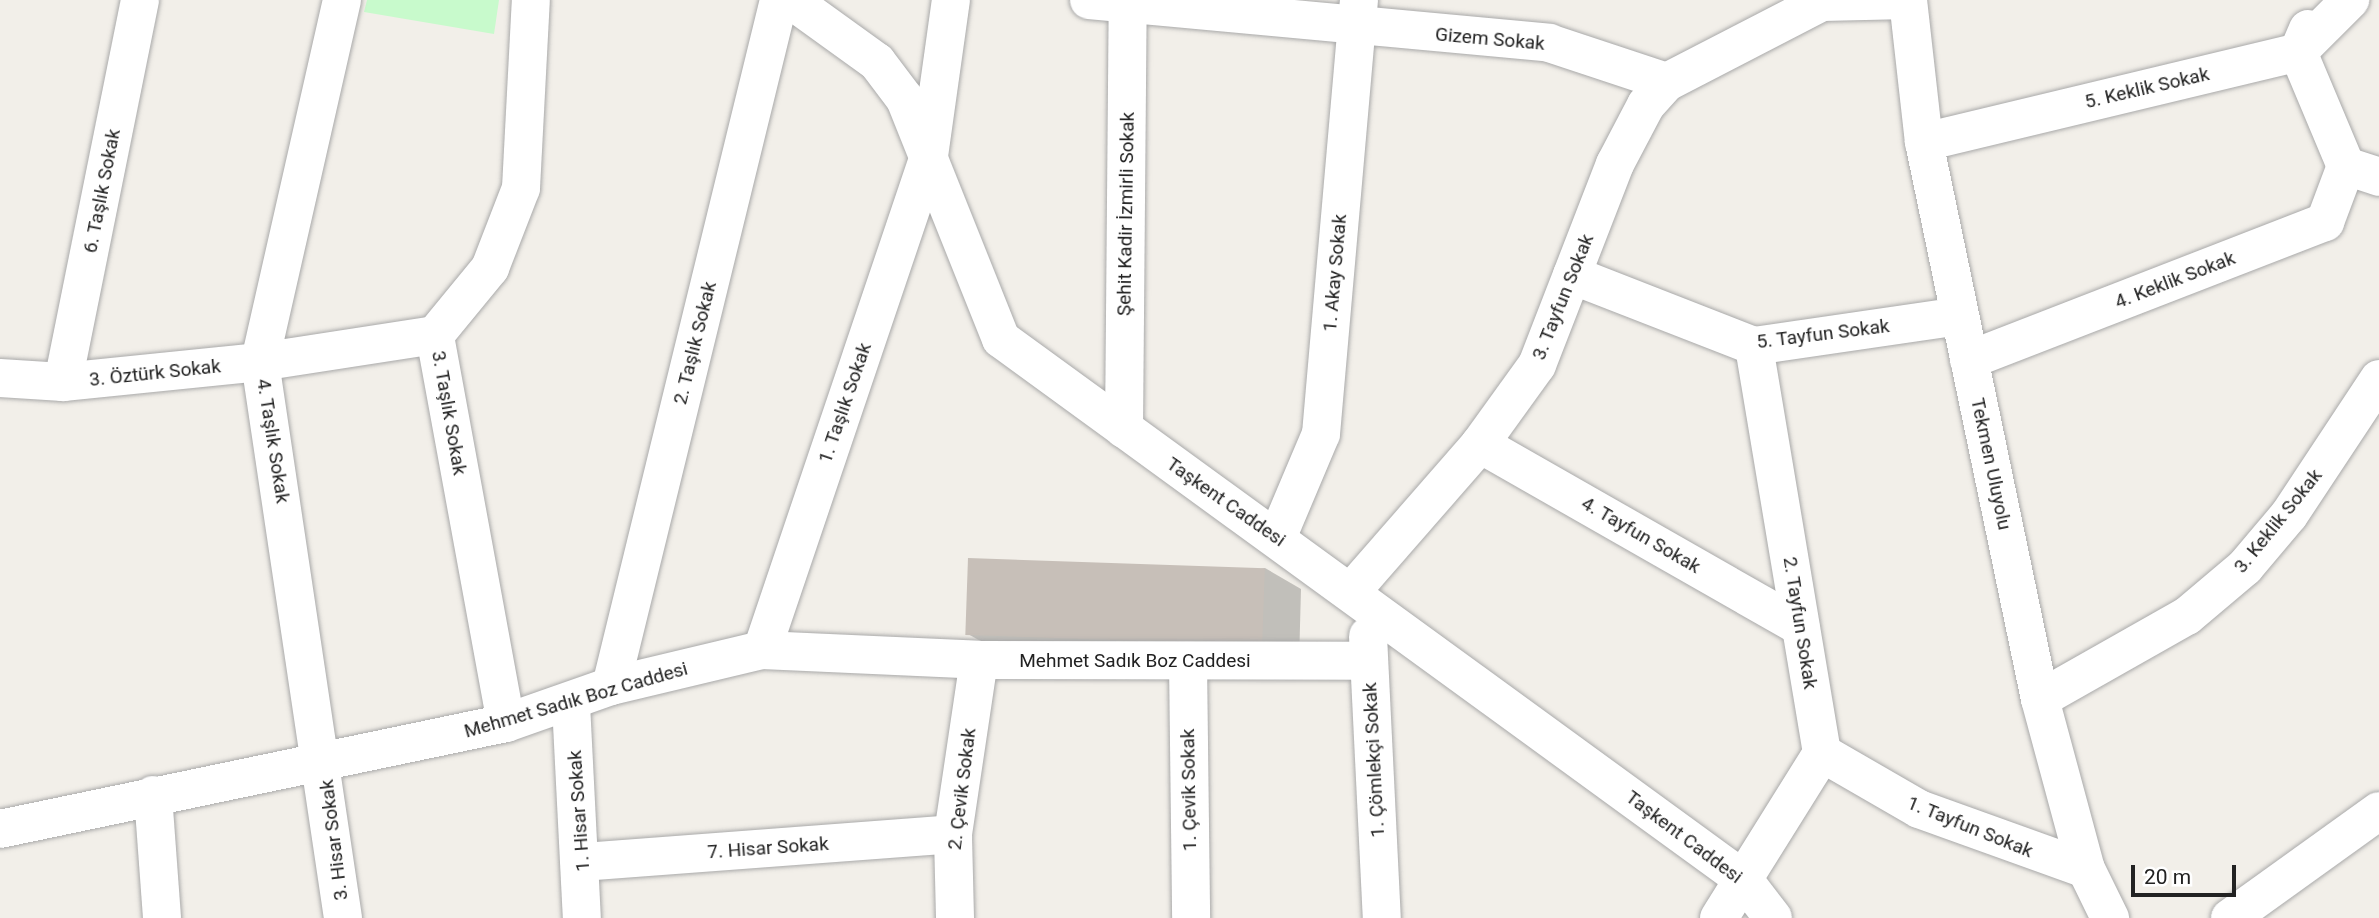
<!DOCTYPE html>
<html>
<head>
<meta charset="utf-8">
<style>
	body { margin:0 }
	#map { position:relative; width:2379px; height:918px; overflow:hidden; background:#f2efe9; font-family:Roboto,sans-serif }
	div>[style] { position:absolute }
	.park>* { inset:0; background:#c8facc }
	.shadow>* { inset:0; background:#0003 }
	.building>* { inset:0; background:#c7bfb8; transform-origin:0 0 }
	.roads { filter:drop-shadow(0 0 2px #a9a9a9) drop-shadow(0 0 2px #a9a9a9) }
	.minor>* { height:38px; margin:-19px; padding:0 19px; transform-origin:19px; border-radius:19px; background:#fff }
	span { translate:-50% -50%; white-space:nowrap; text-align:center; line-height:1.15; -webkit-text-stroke:5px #fff; paint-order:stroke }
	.street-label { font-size:19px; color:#222 }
	.scale { position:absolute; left:2131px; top:865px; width:105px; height:32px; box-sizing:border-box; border:4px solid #222; border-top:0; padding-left:9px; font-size:21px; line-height:24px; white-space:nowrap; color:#222; -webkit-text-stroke:5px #fff; paint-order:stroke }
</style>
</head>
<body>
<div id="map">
	<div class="park">
		<i style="clip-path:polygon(367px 0,499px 0,494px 34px,364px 12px)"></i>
	</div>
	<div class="shadow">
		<i style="clip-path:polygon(1265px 568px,1301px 589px,1299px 663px,1005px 655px,968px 634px)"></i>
	</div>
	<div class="building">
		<i style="left:968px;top:558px;width:297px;height:77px;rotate:2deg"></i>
	</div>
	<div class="roads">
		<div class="minor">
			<i style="left:342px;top:0;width:371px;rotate:102.8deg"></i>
			<i style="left:260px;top:362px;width:562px;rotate:81.51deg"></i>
			<i style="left:791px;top:0;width:106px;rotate:35.8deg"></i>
			<i style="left:877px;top:62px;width:46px;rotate:52.9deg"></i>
			<i style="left:905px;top:99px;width:258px;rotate:68.2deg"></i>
			<i style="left:1001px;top:339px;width:918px;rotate:36.05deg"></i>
			<i style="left:1743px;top:879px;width:49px;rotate:52.4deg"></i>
			<i style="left:1089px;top:0;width:462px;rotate:5.3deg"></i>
			<i style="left:1549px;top:43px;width:124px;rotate:18.3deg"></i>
			<i style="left:1667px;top:82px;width:174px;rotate:-27.3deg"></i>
			<i style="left:1822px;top:2px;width:86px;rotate:-1.3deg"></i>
			<i style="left:1908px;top:0;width:143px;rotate:83.6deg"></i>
			<i style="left:1924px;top:142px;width:569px;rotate:78.24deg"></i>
			<i style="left:2040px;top:699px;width:176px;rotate:74.9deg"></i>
			<i style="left:2086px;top:869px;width:55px;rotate:63.9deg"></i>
			<i style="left:2308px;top:29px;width:25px;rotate:113deg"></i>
			<i style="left:2298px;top:52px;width:124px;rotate:67.2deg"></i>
			<i style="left:2346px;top:166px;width:35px;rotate:18deg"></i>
			<i style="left:1924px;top:142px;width:385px;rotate:-13.5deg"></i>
			<i style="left:2298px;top:52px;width:74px;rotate:-45deg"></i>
			<i style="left:1572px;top:275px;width:195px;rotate:21.3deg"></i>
			<i style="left:1754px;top:346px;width:208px;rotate:-8.3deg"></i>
			<i style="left:1969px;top:360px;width:382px;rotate:-21.2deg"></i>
			<i style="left:2325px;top:222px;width:60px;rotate:-69.4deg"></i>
			<i style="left:0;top:378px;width:63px;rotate:3.6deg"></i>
			<i style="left:63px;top:382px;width:198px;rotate:-5.8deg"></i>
			<i style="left:260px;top:362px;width:177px;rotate:-8.8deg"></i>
			<i style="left:63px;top:382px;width:390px;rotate:-78.6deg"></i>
			<i style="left:1124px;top:429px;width:429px;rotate:-89.5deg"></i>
			<i style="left:1480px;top:444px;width:369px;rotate:29.7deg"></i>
			<i style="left:1277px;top:538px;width:113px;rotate:-67.1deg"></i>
			<i style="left:1321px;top:434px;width:436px;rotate:-85deg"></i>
			<i style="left:1351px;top:592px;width:196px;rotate:-48.9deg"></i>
			<i style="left:1480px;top:444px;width:97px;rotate:-54.2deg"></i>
			<i style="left:1537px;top:365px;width:216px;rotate:-68.8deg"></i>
			<i style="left:1615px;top:164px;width:67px;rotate:-62.3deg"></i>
			<i style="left:1646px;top:105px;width:31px;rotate:-48deg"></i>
			<i style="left:1368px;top:636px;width:282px;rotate:87.2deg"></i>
			<i style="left:762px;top:650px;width:521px;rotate:-71.32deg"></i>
			<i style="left:929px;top:156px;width:158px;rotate:-82deg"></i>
			<i style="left:1188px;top:661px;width:257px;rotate:89.3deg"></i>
			<i style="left:611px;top:686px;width:706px;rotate:-76.24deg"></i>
			<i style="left:2040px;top:699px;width:169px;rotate:-29.5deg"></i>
			<i style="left:2187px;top:616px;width:76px;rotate:-40.2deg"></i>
			<i style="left:2245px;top:567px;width:68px;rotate:-49.8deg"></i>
			<i style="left:2289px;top:515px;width:163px;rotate:-56.5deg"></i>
			<i style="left:571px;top:704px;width:214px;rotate:87.1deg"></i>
			<i style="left:506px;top:723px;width:394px;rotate:-100.4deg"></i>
			<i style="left:435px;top:335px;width:87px;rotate:-50.6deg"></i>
			<i style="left:490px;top:268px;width:86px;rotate:-68.8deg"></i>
			<i style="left:521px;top:188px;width:188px;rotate:-87deg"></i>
			<i style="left:1822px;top:753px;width:112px;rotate:30deg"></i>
			<i style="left:1919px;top:809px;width:177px;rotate:19.8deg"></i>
			<i style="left:153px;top:795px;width:123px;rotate:85.8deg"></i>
			<i style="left:0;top:829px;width:517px;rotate:-11.83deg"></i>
			<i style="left:506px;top:723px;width:111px;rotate:-19.4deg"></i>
			<i style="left:611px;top:686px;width:155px;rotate:-13.4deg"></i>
			<i style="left:762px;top:650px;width:217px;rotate:2.6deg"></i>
			<i style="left:979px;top:660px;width:390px;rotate:0.1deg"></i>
			<i style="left:583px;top:862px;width:371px;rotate:-4.3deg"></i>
			<i style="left:955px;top:918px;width:84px;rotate:-91.4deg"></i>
			<i style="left:953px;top:834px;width:176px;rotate:-81.5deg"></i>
			<i style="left:1719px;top:918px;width:195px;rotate:-58deg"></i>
			<i style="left:1822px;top:753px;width:413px;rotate:-99.5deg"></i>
			<i style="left:2230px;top:918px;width:183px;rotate:-35.7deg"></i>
		</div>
	</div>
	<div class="street-label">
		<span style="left:1490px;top:39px;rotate:5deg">Gizem Sokak</span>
		<span style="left:2147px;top:88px;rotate:-13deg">5. Keklik Sokak</span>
		<span style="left:102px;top:191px;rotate:-79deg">6. Taşlık Sokak</span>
		<span style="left:1126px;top:214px;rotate:-89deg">Şehit Kadir İzmirli Sokak</span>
		<span style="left:1335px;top:273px;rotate:-85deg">1. Akay Sokak</span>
		<span style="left:2175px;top:280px;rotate:-21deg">4. Keklik Sokak</span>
		<span style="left:1563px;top:297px;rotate:-68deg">3. Tayfun Sokak</span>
		<span style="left:1823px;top:334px;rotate:-7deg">5. Tayfun Sokak</span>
		<span style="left:695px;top:343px;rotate:-76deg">2. Taşlık Sokak</span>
		<span style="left:155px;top:373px;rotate:-6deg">3. Öztürk Sokak</span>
		<span style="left:845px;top:403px;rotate:-71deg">1. Taşlık Sokak</span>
		<span style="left:449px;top:413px;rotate:80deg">3. Taşlık Sokak</span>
		<span style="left:273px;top:441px;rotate:81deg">4. Taşlık Sokak</span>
		<span style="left:1991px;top:464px;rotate:78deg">Tekmen Uluyolu</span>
		<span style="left:1226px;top:502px;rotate:35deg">Taşkent Caddesi</span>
		<span style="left:2278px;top:521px;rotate:-51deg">3. Keklik Sokak</span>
		<span style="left:1641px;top:535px;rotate:30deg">4. Tayfun Sokak</span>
		<span style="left:1800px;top:623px;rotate:81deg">2. Tayfun Sokak</span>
		<span style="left:1135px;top:661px">Mehmet Sadık Boz Caddesi</span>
		<span style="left:576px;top:700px;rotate:-16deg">Mehmet Sadık Boz Caddesi</span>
		<span style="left:1374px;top:760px;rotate:-93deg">1. Çömlekçi Sokak</span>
		<span style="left:962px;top:789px;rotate:-83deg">2. Çevik Sokak</span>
		<span style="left:1189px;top:790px;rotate:-91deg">1. Çevik Sokak</span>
		<span style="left:579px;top:811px;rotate:-94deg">1. Hisar Sokak</span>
		<span style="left:1970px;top:827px;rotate:22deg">1. Tayfun Sokak</span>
		<span style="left:1684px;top:837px;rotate:37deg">Taşkent Caddesi</span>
		<span style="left:334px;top:840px;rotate:-97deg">3. Hisar Sokak</span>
		<span style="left:768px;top:848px;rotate:-4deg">7. Hisar Sokak</span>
	</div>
	<div class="scale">20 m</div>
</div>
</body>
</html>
